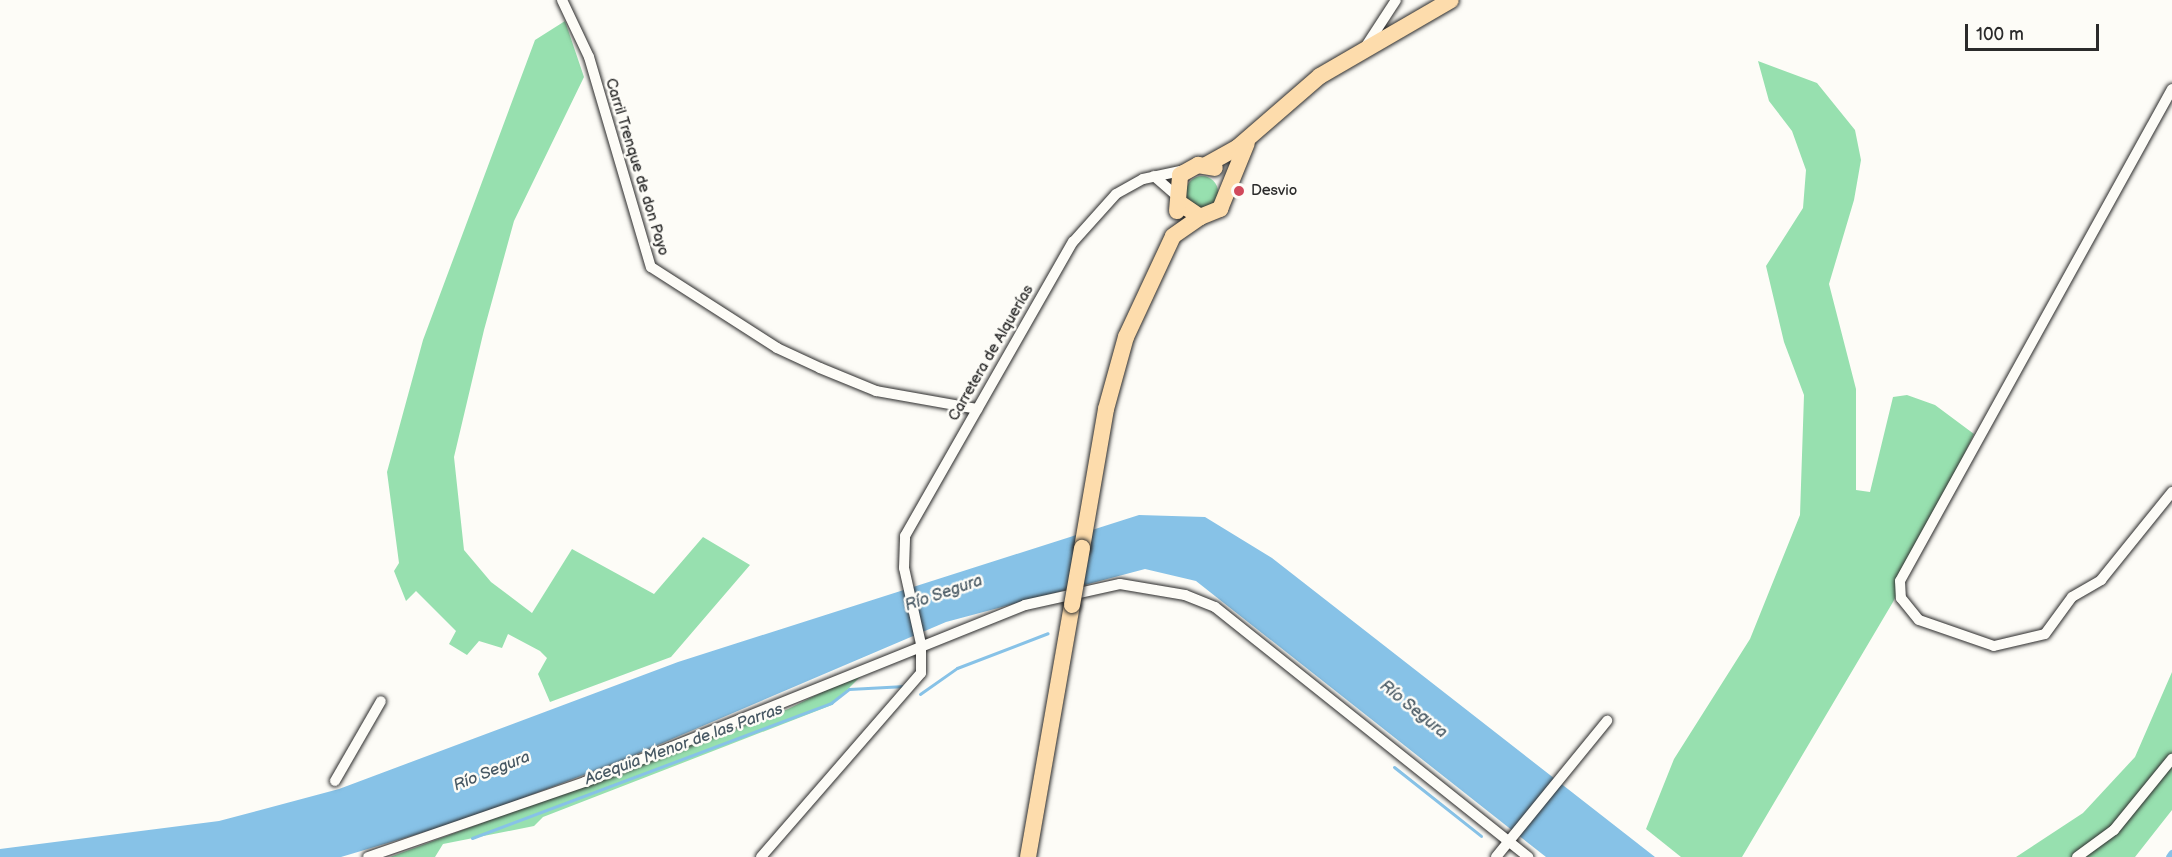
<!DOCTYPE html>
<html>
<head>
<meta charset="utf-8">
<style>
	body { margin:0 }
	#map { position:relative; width:2172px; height:857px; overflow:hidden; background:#fdfcf7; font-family:"Balsamiq Sans",sans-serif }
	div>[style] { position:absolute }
	.green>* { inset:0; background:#97e0af }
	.round { border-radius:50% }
	.water>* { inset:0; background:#87c2e7 }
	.stream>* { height:3px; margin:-1.5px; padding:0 1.5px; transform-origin:1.5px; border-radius:1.5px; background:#87c2e7 }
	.canal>* { height:9px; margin:-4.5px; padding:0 4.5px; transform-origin:4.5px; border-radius:4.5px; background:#87c2e7 }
	.roads { filter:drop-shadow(0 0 2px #2b2b2b) drop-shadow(0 0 2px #2b2b2b) }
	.minor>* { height:10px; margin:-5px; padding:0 5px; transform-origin:5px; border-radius:5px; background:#fdfcf7 }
	.highway>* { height:16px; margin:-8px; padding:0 8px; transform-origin:8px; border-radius:8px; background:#fddcac }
	.bridges { filter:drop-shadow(0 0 2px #2b2b2b) drop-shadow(0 0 2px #2b2b2b) }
	.highway-bridge>* { height:16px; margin:-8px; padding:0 8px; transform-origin:8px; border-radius:8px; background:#fddcac }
	.dots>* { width:16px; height:16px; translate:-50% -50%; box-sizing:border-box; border:3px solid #fdfcf7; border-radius:50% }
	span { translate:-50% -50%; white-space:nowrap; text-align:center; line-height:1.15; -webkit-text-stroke:5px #fdfcf7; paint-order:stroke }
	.street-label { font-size:15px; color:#2b2b2b }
	.poi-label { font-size:15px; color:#2b2b2b }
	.left { translate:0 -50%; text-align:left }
	.water-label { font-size:16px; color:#475863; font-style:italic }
	.scale { position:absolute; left:1965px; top:24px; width:134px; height:27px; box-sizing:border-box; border:3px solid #2b2b2b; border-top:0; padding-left:8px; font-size:18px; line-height:21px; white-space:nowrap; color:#2b2b2b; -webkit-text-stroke:4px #fdfcf7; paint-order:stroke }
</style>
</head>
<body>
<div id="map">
	<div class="green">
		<i style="clip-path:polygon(565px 21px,584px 77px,514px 221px,484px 330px,454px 457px,464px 550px,491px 582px,532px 613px,572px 549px,654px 594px,703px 537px,750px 565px,671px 657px,550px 702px,538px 674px,547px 658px,540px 651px,508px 634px,502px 648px,479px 641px,467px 655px,449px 644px,456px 631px,416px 591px,406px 601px,394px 571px,399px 563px,387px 472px,423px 340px,535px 40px)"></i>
		<i style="clip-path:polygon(1758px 61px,1817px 83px,1855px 130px,1861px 160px,1854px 200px,1829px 284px,1856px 389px,1856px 490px,1870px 492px,1893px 397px,1907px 395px,1935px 405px,1974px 434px,1893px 602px,1742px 857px,1681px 857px,1646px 829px,1674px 759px,1750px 639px,1800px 515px,1804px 395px,1784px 342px,1766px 266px,1803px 208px,1806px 170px,1792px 131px,1769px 101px)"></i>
		<i class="round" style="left:1186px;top:176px;width:32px;height:32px"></i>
		<i style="clip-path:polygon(867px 670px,832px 705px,543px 817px,534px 826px,443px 844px,435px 857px,390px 857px,788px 709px)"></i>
		<i style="clip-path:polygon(2172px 672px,2172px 810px,2135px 857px,2016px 857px,2083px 813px,2135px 757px)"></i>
	</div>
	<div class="water">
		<i style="clip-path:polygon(1139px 515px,1205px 517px,1272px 558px,1655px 857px,1546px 857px,1196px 581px,1145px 569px,946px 622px,623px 760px,465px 820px,341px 857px,0 857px,0 849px,219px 821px,339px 789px,678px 662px)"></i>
	</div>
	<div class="stream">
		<i style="left:920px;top:694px;width:45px;rotate:-35.1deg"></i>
		<i style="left:957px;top:668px;width:97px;rotate:-21deg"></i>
		<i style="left:1394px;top:767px;width:111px;rotate:38.4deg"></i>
		<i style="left:472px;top:838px;width:384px;rotate:-20.6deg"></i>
		<i style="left:831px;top:703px;width:23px;rotate:-38deg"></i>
		<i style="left:849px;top:689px;width:56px;rotate:-3.1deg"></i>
	</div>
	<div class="canal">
		<i style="left:2170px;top:857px;width:4px;rotate:-56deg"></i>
	</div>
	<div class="roads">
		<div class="minor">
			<i style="left:562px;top:0;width:63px;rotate:64.7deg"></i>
			<i style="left:589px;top:57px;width:219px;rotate:73.6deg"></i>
			<i style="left:651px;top:267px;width:150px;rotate:32.7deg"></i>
			<i style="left:777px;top:348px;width:47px;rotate:24.9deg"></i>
			<i style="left:820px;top:368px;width:61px;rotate:22.3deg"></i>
			<i style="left:876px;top:391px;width:103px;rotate:10.1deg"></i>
			<i style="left:1366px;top:46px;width:55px;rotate:-56.9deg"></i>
			<i style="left:2172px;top:89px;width:562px;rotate:118.94deg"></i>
			<i style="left:1900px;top:581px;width:17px;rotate:87deg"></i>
			<i style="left:1901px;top:598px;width:28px;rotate:51deg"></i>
			<i style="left:1919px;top:620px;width:79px;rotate:19.1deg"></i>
			<i style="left:1994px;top:646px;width:52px;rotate:-13.2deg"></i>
			<i style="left:2045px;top:634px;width:46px;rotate:-53.9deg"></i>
			<i style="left:2072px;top:597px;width:34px;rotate:-30deg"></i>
			<i style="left:2101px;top:580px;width:113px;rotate:-51.1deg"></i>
			<i style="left:1154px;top:176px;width:28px;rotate:41deg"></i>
			<i style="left:335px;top:781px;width:92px;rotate:-60.1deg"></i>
			<i style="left:368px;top:857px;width:230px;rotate:-19.1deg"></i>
			<i style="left:585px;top:782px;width:474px;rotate:-21.9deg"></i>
			<i style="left:1025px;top:605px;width:97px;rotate:-12.5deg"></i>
			<i style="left:1120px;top:584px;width:66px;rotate:9.6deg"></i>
			<i style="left:1185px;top:595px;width:32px;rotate:22deg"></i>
			<i style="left:1215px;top:607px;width:401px;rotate:38.6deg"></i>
			<i style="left:761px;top:857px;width:244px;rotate:-49deg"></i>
			<i style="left:921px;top:673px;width:29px;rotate:-90deg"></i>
			<i style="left:921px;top:644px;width:78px;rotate:-102.6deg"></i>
			<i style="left:904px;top:568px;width:32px;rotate:-88deg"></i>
			<i style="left:905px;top:536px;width:339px;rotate:-60.3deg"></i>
			<i style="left:1073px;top:242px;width:64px;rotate:-48.1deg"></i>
			<i style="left:1116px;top:194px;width:31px;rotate:-29deg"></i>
			<i style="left:1143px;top:179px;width:43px;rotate:-12.1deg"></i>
			<i style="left:1496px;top:857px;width:176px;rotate:-50.8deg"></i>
			<i style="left:2077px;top:857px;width:46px;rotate:-36.1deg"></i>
			<i style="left:2114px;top:830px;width:92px;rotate:-50.8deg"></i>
		</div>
		<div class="highway">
			<i style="left:1206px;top:165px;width:37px;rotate:-29deg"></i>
			<i style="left:1238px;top:147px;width:108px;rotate:-40.9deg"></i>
			<i style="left:1320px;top:76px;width:151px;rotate:-30.1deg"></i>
			<i style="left:1178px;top:202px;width:27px;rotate:34deg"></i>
			<i style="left:1200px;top:217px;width:22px;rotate:-22deg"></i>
			<i style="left:1220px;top:209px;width:71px;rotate:-67.8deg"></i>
			<i style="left:1177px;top:211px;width:36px;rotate:-85deg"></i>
			<i style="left:1180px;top:175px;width:21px;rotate:-29deg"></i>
			<i style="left:1198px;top:165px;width:17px;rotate:10deg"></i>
			<i style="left:1082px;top:548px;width:141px;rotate:-80.2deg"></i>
			<i style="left:1106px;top:409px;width:75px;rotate:-74.5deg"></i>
			<i style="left:1126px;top:337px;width:111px;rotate:-65deg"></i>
			<i style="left:1173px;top:236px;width:33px;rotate:-35deg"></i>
			<i style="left:1028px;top:857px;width:256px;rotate:-80.1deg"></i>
		</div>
	</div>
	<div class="bridges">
		<div class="highway-bridge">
			<i style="left:1072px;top:605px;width:58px;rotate:-80deg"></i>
		</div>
	</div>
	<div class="dots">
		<i style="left:1239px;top:191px;background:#d1495b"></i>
	</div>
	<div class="street-label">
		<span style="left:637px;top:167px;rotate:73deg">Carril Trenque de don Payo</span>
		<span style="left:991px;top:353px;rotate:-60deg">Carretera de Alquerías</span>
	</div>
	<div class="poi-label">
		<span class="left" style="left:1251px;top:191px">Desvio</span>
	</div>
	<div class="water-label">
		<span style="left:944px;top:594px;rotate:-19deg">Río Segura</span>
		<span style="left:1413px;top:710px;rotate:39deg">Río Segura</span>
		<span style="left:684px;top:745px;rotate:-20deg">Acequia Menor de las Parras</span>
		<span style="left:492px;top:772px;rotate:-22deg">Río Segura</span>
	</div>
	<div class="scale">100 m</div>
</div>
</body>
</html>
